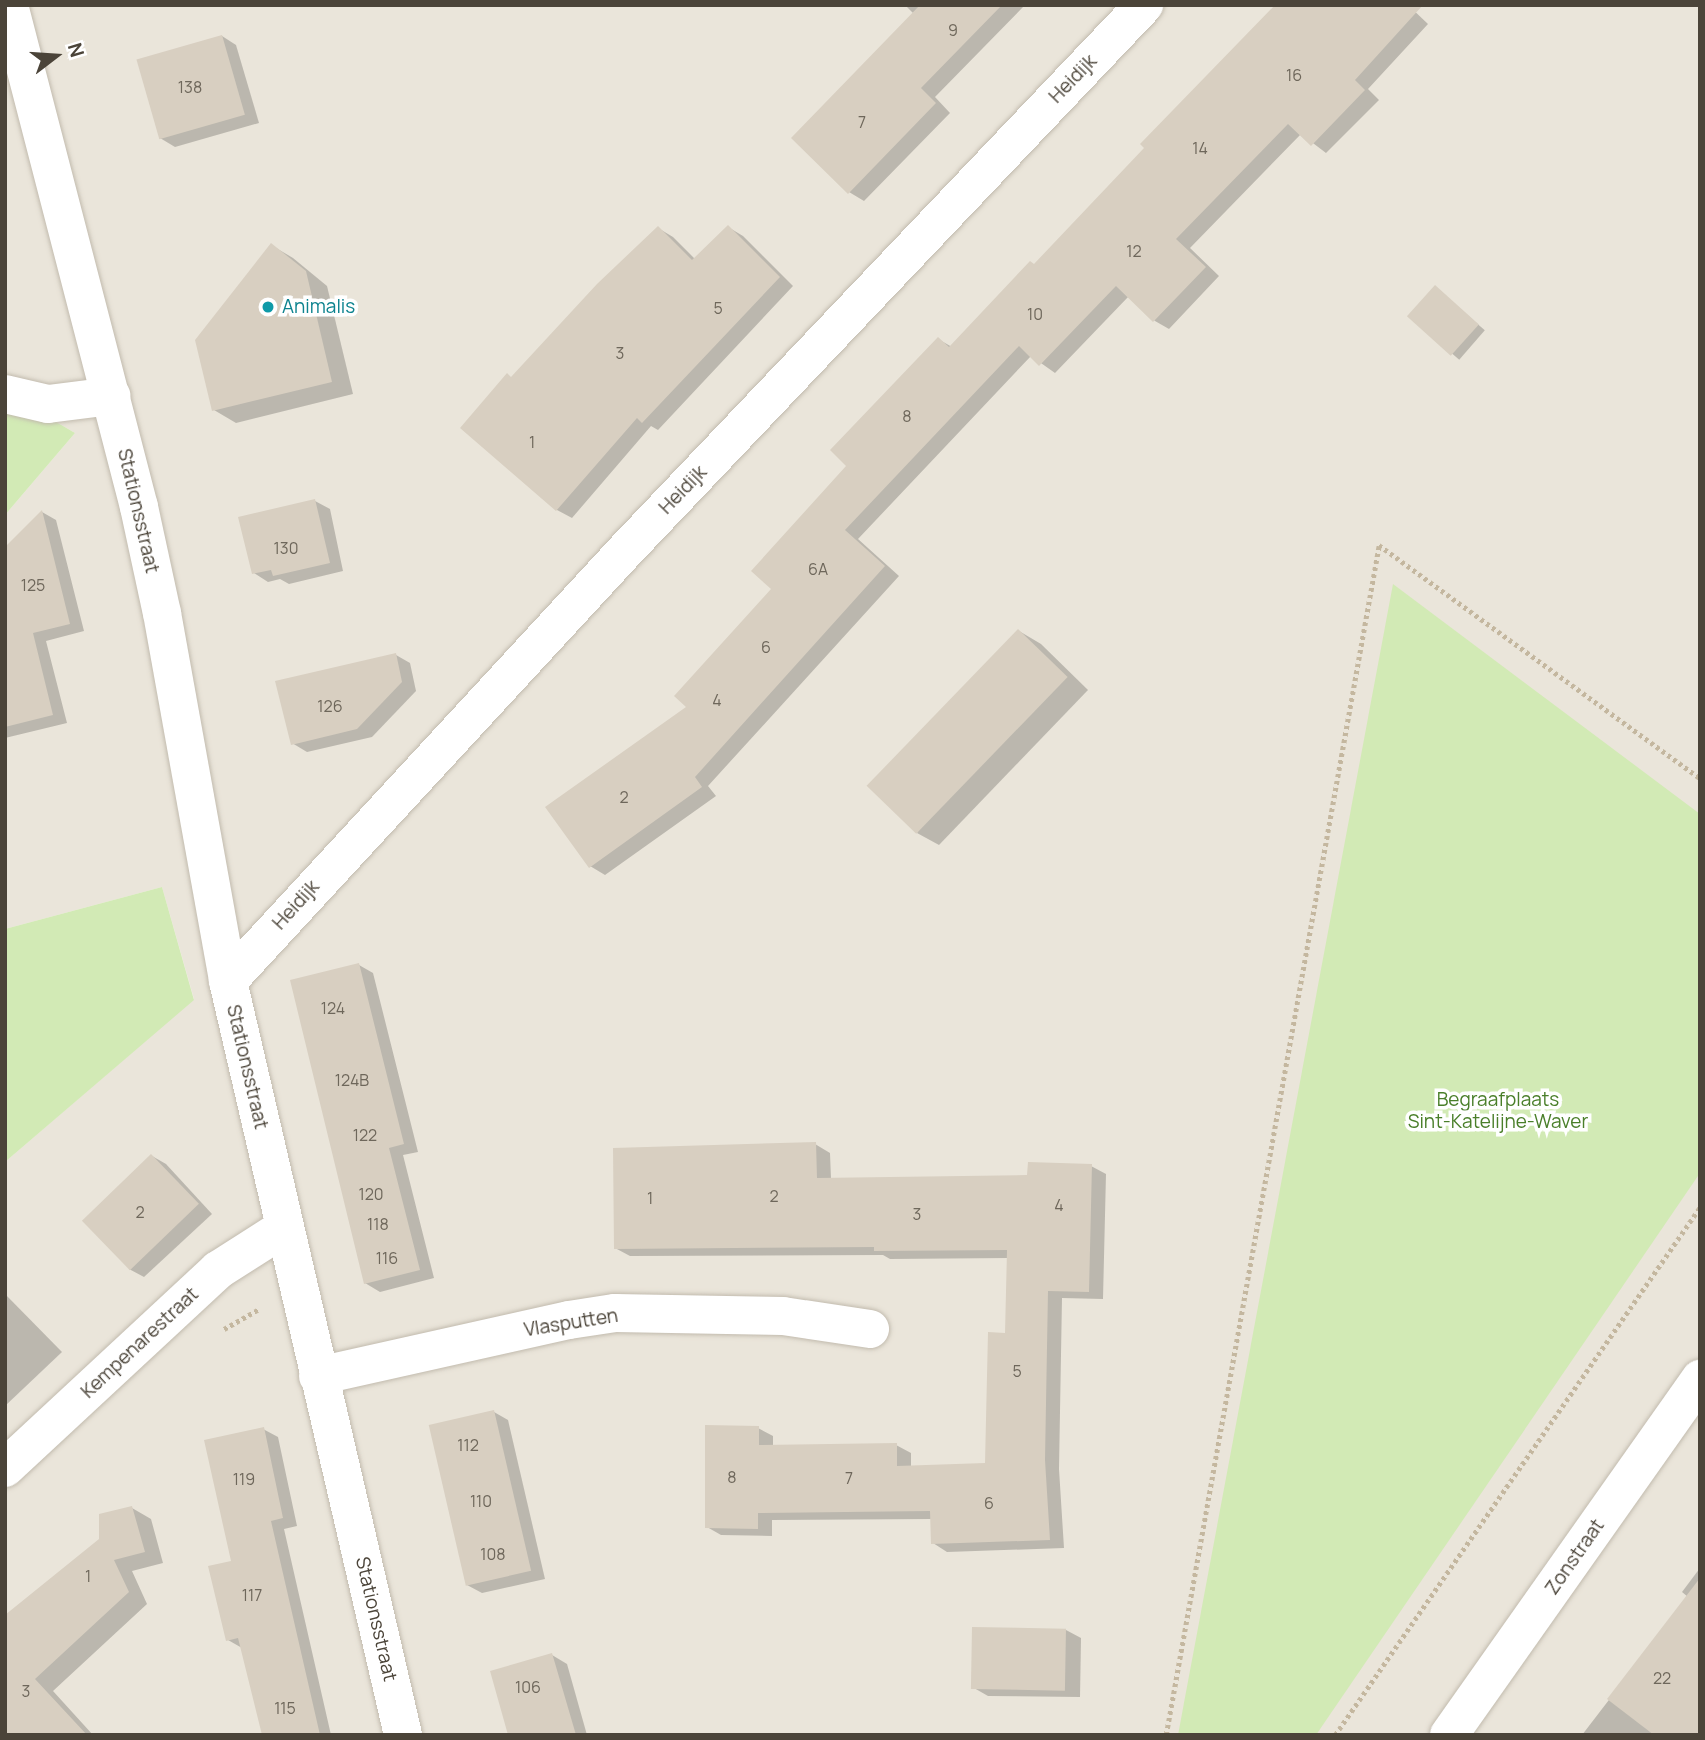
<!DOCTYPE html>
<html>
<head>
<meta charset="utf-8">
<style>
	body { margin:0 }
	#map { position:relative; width:1705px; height:1740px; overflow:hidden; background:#f6f3ec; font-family:Manrope,sans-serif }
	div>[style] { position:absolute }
	.residential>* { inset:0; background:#eae5da }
	.green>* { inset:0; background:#d2eab5 }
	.shadow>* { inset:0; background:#0003; transform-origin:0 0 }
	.building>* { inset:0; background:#d8cfc1; transform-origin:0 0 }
	.path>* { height:4.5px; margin-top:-2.25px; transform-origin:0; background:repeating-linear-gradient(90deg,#c4b79f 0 3.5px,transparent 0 7px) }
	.roads { filter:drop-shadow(0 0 2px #c2bbae) drop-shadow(0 0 2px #c2bbae) }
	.minor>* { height:38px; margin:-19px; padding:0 19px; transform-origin:19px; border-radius:19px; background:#fff }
	.dots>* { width:19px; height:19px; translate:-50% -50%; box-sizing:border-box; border:4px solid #fff; border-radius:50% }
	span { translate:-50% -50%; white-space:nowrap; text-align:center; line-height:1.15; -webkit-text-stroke:7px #fff; paint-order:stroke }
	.number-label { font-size:16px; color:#6e675b }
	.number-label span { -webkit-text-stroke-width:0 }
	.street-label { font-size:19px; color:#4b4439 }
	.culture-label { font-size:19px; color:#0d838f }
	.left { translate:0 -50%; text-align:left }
	.park-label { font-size:19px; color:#4a7f2a }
	.frame { position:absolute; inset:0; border:7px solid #4b4439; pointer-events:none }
	.north { position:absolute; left:21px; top:21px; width:70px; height:70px; -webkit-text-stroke:5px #fff; paint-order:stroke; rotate:73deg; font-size:19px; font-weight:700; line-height:28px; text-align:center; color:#4b4439 }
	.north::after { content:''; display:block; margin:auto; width:24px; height:32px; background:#4b4439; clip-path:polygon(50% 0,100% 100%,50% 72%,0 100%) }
</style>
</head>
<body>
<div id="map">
	<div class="residential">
		<i style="clip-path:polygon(5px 5px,1700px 5px,1700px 1735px,5px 1735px,5px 1162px,194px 999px,162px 887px,5px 929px,5px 515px,75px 433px,5px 392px)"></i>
	</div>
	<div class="green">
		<i style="clip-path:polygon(5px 392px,75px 433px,5px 515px)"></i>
		<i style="clip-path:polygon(1393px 584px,1700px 814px,1700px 1173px,1316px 1735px,1178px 1735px)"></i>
		<i style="clip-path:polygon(162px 887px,194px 1000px,5px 1162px,5px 929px)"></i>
	</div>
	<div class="shadow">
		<i style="clip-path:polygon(905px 5px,1024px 6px,935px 97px,950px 113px,864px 201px,849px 192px,914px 14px)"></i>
		<i style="clip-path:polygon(1408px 5px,1428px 24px,1368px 89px,1379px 100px,1326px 153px,1301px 134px,1190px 248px,1219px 276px,1169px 329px,1155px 321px,1129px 296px,1055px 373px,1031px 356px,858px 539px,899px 576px,708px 786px,716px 796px,605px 875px,590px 866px,689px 707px,773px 589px,849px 466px,938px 339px,952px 347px,1035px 266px)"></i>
		<i style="clip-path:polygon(222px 36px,236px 45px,259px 123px,175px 147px,160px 138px)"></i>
		<i style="clip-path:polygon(728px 227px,743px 236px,793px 286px,658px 430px,651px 426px,572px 518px,557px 510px,512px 379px,658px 228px,673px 237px,696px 260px)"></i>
		<i style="clip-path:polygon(271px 245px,293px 258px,327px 286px,353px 394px,236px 423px,214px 410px)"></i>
		<i style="left:1435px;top:287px;width:66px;height:39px;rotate:41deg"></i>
		<i style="clip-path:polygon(315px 501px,330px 509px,343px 571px,289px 584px,280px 579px,268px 582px,254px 573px)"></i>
		<i style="clip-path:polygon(42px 512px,56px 520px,84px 631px,46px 641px,67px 723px,5px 738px,5px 549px)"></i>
		<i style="clip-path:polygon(1019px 631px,1041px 644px,1088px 690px,939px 845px,917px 833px)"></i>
		<i style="clip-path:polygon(396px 655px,410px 663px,416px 691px,372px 737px,307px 752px,292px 743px)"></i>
		<i style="clip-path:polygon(359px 965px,373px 973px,418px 1152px,403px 1155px,434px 1278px,380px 1292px,365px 1283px)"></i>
		<i style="clip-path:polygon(815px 1144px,830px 1153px,831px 1179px,1029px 1177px,1091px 1166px,1106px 1174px,1103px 1299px,1062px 1298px,1059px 1469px,1064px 1548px,947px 1552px,933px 1543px,932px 1519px,772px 1520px,772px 1536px,721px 1535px,707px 1527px,758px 1428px,773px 1436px,773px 1446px,896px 1445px,911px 1453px,911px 1467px,987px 1464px,1007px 1334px,1009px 1258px,890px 1259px,883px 1255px,630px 1256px,615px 1248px)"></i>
		<i style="clip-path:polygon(152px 1156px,166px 1164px,212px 1214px,144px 1277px,129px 1269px)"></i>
		<i style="clip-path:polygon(5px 1294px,62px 1352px,5px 1406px)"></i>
		<i style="clip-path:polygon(494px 1412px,508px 1420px,545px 1579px,482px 1593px,467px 1585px)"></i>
		<i style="clip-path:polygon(263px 1429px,278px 1437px,297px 1526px,284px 1529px,331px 1735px,264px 1735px,242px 1648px,228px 1640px,233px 1562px)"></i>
		<i style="clip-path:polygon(132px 1508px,151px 1519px,163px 1563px,132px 1571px,147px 1604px,53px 1691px,93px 1735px,5px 1735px,101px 1539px)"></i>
		<i style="clip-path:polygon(1700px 1568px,1700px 1735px,1582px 1735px,1688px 1597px,1682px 1592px)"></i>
		<i style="clip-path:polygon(1066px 1630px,1081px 1638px,1080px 1697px,988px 1696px,974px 1688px)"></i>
		<i style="clip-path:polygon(552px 1655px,567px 1664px,587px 1735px,510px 1735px)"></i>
	</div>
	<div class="building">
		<i style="clip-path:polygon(920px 5px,1002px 5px,921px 88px,936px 103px,848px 194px,791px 138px)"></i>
		<i style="clip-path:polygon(1275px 5px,1423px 5px,1355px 80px,1365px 90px,1311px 146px,1288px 124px,1176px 239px,1206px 267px,1153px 322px,1116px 286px,1039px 366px,1019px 346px,845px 530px,885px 566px,695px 777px,702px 787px,589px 868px,545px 807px,686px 707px,674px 696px,771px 589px,751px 571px,846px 466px,830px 450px,938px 337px,949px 347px,1030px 261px,1034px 264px,1144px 148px,1140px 144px)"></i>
		<i style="left:222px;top:35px;width:83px;height:89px;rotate:74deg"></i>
		<i style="clip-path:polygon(728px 225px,780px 277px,642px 423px,637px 418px,556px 511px,460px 428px,507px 373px,511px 377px,597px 284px,658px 226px,692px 260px)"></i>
		<i style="clip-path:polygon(271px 243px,306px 271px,332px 382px,212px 411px,195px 340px)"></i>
		<i style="left:1435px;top:285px;width:59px;height:42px;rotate:42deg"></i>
		<i style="clip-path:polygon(315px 499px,330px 563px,273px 576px,271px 570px,252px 574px,238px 517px)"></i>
		<i style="clip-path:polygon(42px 510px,70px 624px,33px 633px,53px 715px,5px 727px,5px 547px)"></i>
		<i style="left:1018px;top:629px;width:69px;height:218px;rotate:44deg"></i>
		<i style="clip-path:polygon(396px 653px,402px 682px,357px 729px,291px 745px,275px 681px)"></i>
		<i style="clip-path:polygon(359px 963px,404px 1144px,389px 1148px,420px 1270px,364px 1284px,290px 980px)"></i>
		<i style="clip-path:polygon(816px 1142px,817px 1178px,1027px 1175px,1028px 1162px,1092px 1164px,1089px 1292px,1048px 1291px,1045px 1460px,1050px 1540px,931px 1544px,930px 1511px,758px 1513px,758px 1529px,705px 1528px,705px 1425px,759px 1426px,759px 1445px,897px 1443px,897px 1466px,985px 1463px,988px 1332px,1005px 1333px,1007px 1250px,874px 1251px,874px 1247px,614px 1249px,613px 1148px)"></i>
		<i style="left:151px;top:1154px;width:69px;height:96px;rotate:46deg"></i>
		<i style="left:494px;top:1410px;width:165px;height:67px;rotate:77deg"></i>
		<i style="clip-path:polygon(264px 1427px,283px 1518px,271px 1521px,320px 1735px,262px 1735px,238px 1638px,226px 1641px,208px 1566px,231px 1561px,204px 1440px)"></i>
		<i style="clip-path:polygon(132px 1506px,145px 1552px,114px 1560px,129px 1592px,35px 1679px,87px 1735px,5px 1735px,5px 1615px,99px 1539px,99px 1514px)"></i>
		<i style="clip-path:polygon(1700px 1578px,1700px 1735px,1654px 1735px,1607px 1699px)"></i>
		<i style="left:972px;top:1627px;width:94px;height:62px;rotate:1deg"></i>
		<i style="clip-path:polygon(552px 1653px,576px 1735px,508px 1735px,490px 1671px)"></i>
	</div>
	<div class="path">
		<i style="left:224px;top:1329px;width:40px;rotate:-29.7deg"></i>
		<i style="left:1166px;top:1735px;width:1209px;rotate:-79.85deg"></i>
		<i style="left:1379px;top:545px;width:397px;rotate:36deg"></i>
		<i style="left:1335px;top:1735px;width:642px;rotate:-55.34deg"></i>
	</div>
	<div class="roads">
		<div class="minor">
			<i style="left:9px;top:5px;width:519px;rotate:75.48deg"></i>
			<i style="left:139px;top:507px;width:108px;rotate:77.8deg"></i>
			<i style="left:162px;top:613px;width:374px;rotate:79.8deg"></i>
			<i style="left:228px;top:981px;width:774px;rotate:76.93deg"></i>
			<i style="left:5px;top:394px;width:44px;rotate:13.1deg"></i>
			<i style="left:48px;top:404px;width:64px;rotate:-7.2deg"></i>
			<i style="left:228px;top:981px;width:584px;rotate:-47.29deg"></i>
			<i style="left:624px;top:552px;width:755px;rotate:-46.45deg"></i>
			<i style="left:318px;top:1376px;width:257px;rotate:-12.6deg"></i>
			<i style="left:569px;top:1320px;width:47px;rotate:-8.7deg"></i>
			<i style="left:615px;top:1313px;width:168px;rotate:1deg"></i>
			<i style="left:783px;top:1316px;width:88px;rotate:8.5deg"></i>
			<i style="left:5px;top:1468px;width:291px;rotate:-42.9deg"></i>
			<i style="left:218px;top:1270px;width:78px;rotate:-32.5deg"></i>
			<i style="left:1449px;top:1735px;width:436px;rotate:-54.8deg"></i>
		</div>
	</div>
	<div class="dots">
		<i style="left:268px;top:307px;background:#0f9aa8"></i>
	</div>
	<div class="number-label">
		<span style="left:953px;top:30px">9</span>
		<span style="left:1294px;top:75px">16</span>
		<span style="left:190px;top:87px">138</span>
		<span style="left:862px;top:122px">7</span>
		<span style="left:1200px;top:148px">14</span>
		<span style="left:1134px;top:251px">12</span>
		<span style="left:718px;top:308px">5</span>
		<span style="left:1035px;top:314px">10</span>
		<span style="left:620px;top:353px">3</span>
		<span style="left:907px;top:416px">8</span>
		<span style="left:532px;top:442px">1</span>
		<span style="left:286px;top:548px">130</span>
		<span style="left:818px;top:569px">6A</span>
		<span style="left:33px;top:585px">125</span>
		<span style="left:766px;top:647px">6</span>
		<span style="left:717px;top:700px">4</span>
		<span style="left:330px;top:706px">126</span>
		<span style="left:624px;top:797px">2</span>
		<span style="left:333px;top:1008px">124</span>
		<span style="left:352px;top:1080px">124B</span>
		<span style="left:365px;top:1135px">122</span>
		<span style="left:371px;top:1194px">120</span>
		<span style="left:774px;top:1196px">2</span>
		<span style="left:650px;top:1198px">1</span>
		<span style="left:1059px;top:1205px">4</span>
		<span style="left:140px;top:1212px">2</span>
		<span style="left:917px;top:1214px">3</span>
		<span style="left:378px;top:1224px">118</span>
		<span style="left:387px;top:1258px">116</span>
		<span style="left:1017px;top:1371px">5</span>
		<span style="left:468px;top:1445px">112</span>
		<span style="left:732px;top:1477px">8</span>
		<span style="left:849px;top:1478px">7</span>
		<span style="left:244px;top:1479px">119</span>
		<span style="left:481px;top:1501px">110</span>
		<span style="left:989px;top:1503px">6</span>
		<span style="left:493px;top:1554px">108</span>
		<span style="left:88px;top:1576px">1</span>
		<span style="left:252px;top:1595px">117</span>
		<span style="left:1662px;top:1678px">22</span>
		<span style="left:528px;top:1687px">106</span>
		<span style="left:26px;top:1691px">3</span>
		<span style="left:285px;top:1708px">115</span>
	</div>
	<div class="street-label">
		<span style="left:1073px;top:79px;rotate:-46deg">Heidijk</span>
		<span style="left:683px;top:490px;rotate:-46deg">Heidijk</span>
		<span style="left:138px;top:511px;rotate:77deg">Stationsstraat</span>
		<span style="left:296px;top:905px;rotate:-48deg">Heidijk</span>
		<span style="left:247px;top:1067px;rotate:77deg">Stationsstraat</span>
		<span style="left:571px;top:1323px;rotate:-9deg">Vlasputten</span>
		<span style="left:140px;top:1343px;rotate:-43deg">Kempenarestraat</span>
		<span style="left:1575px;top:1557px;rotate:-55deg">Zonstraat</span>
		<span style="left:376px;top:1619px;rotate:77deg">Stationsstraat</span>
	</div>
	<div class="culture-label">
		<span class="left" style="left:282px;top:307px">Animalis</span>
	</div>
	<div class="park-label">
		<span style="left:1498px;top:1111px">Begraafplaats<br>Sint-Katelijne-Waver</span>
	</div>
	<div class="frame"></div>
	<div class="north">N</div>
</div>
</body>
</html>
